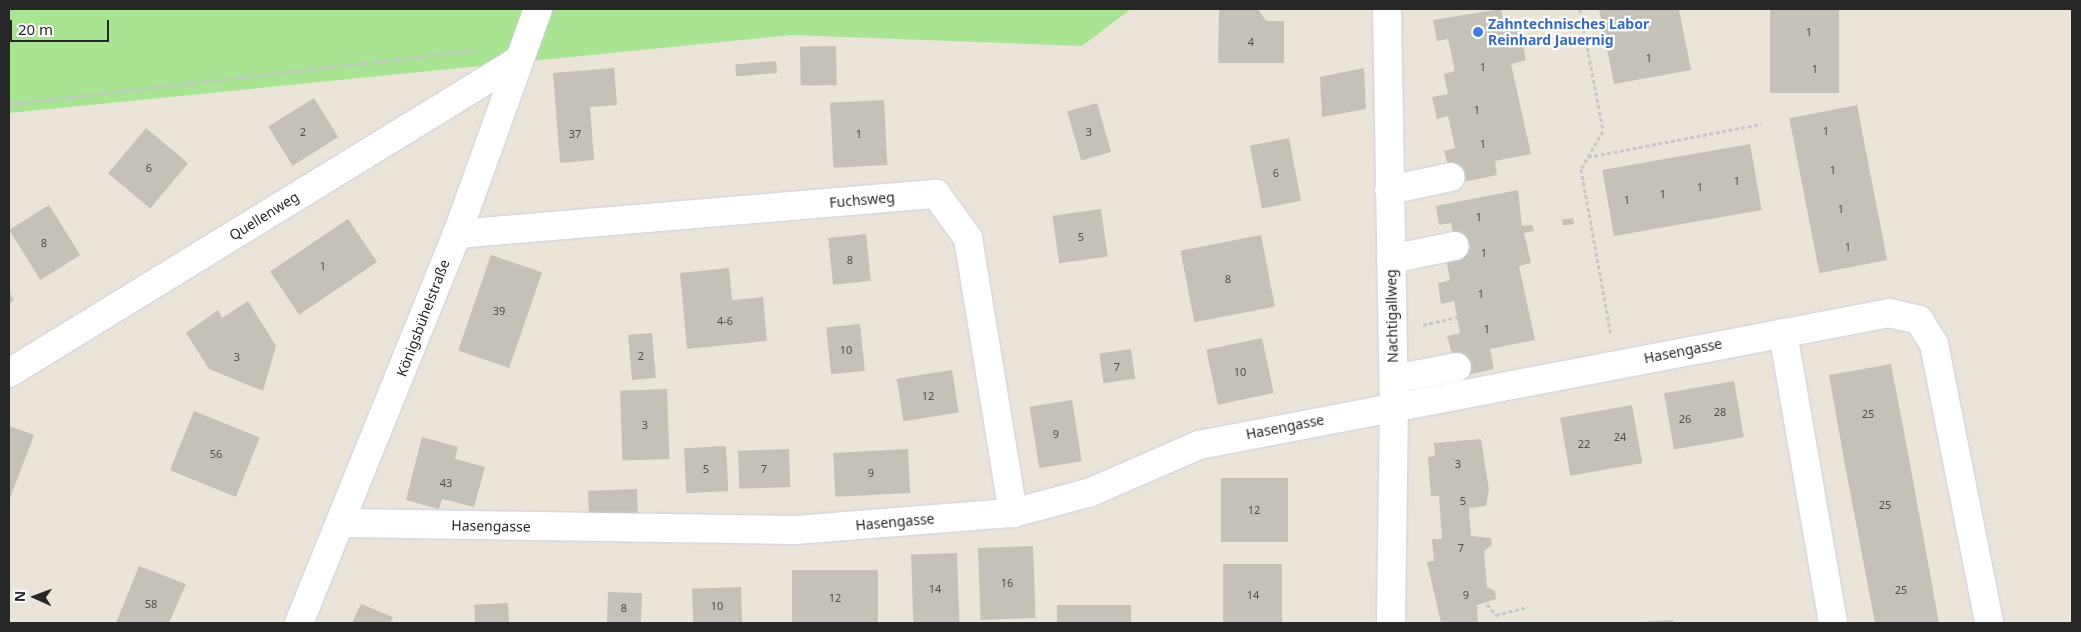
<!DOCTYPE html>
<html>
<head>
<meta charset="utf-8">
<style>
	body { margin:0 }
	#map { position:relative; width:2081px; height:632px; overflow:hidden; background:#ebe4d8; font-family:"Noto Sans",sans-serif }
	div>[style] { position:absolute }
	.green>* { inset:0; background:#a9e492 }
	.building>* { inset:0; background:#c6c1b8; transform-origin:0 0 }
	.path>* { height:3px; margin-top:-1.5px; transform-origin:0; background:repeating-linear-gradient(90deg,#c7c7c7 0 4px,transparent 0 6.5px) }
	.roads { filter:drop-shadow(0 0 1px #ced0e1) drop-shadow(0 0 1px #ced0e1) }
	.minor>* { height:28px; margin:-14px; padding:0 14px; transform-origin:14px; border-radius:14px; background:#fff }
	.dots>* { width:14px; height:14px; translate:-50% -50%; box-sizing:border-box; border:2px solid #fff; border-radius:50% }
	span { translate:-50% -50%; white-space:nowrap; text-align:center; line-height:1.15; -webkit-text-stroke:4.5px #fff; paint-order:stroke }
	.number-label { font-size:11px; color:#4f4e4b }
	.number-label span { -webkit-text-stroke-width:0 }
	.shop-label { font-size:14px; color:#366cbe; font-weight:700 }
	.left { translate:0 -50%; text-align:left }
	.street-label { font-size:14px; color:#272727 }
	.frame { position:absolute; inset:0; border:10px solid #272727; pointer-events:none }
	.north { position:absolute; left:10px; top:572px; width:50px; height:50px; -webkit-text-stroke:4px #fff; paint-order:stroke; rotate:272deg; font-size:14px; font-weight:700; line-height:20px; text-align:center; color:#272727 }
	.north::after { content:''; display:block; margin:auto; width:18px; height:22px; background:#272727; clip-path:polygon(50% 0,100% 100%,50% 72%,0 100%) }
	.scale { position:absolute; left:10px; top:20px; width:99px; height:22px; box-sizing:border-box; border:2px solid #272727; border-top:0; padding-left:6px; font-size:15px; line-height:18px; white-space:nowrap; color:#272727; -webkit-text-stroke:4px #fff; paint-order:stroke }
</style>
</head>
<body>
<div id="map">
	<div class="green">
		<i style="clip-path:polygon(9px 9px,1131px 9px,1082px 46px,792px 35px,9px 113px)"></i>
	</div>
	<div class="building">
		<i style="clip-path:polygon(1219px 9px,1258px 9px,1266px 21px,1284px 21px,1284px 63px,1218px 63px)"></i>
		<i style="clip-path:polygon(1501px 9px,1504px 25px,1519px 22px,1526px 60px,1511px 64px,1531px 154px,1495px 161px,1497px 175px,1453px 184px,1444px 151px,1455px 148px,1448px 116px,1437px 119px,1432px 97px,1448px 94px,1444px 74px,1455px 71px,1448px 39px,1437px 41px,1433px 20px)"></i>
		<i style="clip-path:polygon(1599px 9px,1679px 9px,1691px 70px,1614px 84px)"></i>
		<i style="left:1770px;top:9px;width:69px;height:84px"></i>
		<i style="left:836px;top:46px;width:39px;height:36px;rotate:89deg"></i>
		<i style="left:776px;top:61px;width:12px;height:41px;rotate:85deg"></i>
		<i style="clip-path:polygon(614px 68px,617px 105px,590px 107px,594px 160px,560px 163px,553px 73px)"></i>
		<i style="clip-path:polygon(1364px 68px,1366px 109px,1322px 117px,1320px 77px)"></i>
		<i style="left:314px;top:98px;width:46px;height:54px;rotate:58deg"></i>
		<i style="left:884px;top:100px;width:65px;height:54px;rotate:87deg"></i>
		<i style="left:1097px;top:103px;width:51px;height:31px;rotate:74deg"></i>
		<i style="left:1857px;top:105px;width:158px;height:69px;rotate:79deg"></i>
		<i style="left:146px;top:128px;width:55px;height:59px;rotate:40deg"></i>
		<i style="left:1289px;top:138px;width:64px;height:40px;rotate:79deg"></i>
		<i style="left:1750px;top:144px;width:67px;height:150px;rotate:80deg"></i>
		<i style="clip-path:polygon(1518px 190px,1522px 226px,1532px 225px,1534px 231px,1524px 233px,1531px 263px,1519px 266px,1535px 340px,1490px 349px,1494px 369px,1459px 377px,1447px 336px,1460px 333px,1454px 301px,1441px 304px,1438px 283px,1450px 280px,1446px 259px,1454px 239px,1451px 223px,1439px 225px,1436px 206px)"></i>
		<i style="left:49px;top:205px;width:59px;height:47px;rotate:58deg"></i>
		<i style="left:1101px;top:209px;width:48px;height:49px;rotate:82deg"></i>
		<i style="left:1573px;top:218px;width:6px;height:11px;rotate:81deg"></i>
		<i style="left:348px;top:219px;width:52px;height:94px;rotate:56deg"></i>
		<i style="left:866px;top:234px;width:47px;height:38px;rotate:84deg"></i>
		<i style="left:1261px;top:235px;width:73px;height:82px;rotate:79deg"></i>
		<i style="left:491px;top:255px;width:54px;height:101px;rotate:19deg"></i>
		<i style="clip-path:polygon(729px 268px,732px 300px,763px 297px,767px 341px,687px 349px,680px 273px)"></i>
		<i style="clip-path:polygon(9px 292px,14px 300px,9px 304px)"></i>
		<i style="clip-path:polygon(248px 301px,276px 346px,263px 391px,209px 369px,186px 333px,218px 310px,222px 318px)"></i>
		<i style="left:860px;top:324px;width:47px;height:34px;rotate:84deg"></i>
		<i style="left:652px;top:333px;width:45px;height:24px;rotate:85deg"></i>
		<i style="left:1262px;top:338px;width:56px;height:57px;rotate:78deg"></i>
		<i style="left:1131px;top:349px;width:30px;height:32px;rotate:82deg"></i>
		<i style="clip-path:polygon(1891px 364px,1908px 453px,1939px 623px,1875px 623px,1845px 465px,1829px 375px)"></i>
		<i style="left:952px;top:370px;width:43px;height:56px;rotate:81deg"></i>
		<i style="left:1734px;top:381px;width:57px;height:71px;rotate:80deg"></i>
		<i style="left:667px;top:389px;width:70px;height:47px;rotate:88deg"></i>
		<i style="left:1072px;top:400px;width:62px;height:43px;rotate:81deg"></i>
		<i style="left:1632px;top:405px;width:59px;height:73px;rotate:80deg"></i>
		<i style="left:194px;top:411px;width:71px;height:64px;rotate:22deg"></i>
		<i style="clip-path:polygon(9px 426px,34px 435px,9px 501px)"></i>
		<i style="clip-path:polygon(422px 437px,458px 447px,455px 459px,485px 467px,474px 507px,442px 499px,439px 509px,406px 500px)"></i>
		<i style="clip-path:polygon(1481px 439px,1489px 490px,1486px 506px,1469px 508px,1471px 536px,1491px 538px,1492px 545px,1484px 551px,1487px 587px,1495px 591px,1496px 599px,1477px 605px,1478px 623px,1441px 623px,1427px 562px,1434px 561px,1432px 539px,1442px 539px,1439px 496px,1431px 496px,1428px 457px,1435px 456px,1434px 443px)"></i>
		<i style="left:726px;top:446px;width:45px;height:42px;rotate:87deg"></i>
		<i style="left:789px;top:449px;width:38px;height:51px;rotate:88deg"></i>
		<i style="left:908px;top:449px;width:44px;height:75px;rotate:87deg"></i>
		<i style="left:1221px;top:478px;width:67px;height:64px"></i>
		<i style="left:637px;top:489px;width:28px;height:49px;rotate:88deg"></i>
		<i style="left:1033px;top:546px;width:72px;height:55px;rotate:88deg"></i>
		<i style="left:957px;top:553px;width:70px;height:46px;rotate:88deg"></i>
		<i style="left:1282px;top:564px;width:59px;height:59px;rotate:90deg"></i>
		<i style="clip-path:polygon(139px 566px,186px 584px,169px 623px,116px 623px)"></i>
		<i style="left:878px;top:570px;width:53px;height:86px;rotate:90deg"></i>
		<i style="left:741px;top:587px;width:36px;height:49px;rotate:88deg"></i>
		<i style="left:608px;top:592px;width:34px;height:31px;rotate:2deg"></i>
		<i style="left:508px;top:603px;width:20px;height:34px;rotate:87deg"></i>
		<i style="clip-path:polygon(361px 604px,393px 617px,390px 623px,352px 623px)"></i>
		<i style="left:1131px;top:605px;width:18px;height:74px;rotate:90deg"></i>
		<i style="clip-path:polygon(1673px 620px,1673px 623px,1642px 623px,1642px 622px)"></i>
	</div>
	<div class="path">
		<i style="left:1580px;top:9px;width:124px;rotate:79.3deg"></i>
		<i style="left:1603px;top:131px;width:44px;rotate:120.1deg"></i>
		<i style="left:1581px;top:169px;width:169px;rotate:79.8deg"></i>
		<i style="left:9px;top:104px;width:469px;rotate:-6.6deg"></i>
		<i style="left:1588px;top:157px;width:176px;rotate:-10.8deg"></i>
		<i style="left:1423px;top:325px;width:35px;rotate:-13deg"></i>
		<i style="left:1487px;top:604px;width:14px;rotate:51deg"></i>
		<i style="left:1496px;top:615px;width:33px;rotate:-14deg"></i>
	</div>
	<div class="roads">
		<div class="minor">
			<i style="left:1387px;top:9px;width:396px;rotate:89deg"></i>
			<i style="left:1394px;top:405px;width:218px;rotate:90.8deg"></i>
			<i style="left:1389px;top:190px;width:63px;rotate:-11.8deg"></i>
			<i style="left:457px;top:234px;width:481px;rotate:-4.8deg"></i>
			<i style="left:936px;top:194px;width:54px;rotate:54deg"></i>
			<i style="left:968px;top:238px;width:279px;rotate:80.7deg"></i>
			<i style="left:1391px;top:259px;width:65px;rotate:-11.5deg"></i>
			<i style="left:1783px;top:333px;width:294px;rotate:80.2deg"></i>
			<i style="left:9px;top:373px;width:598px;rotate:-31.54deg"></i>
			<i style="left:1394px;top:379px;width:64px;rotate:-10.8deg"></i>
			<i style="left:343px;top:523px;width:452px;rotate:0.9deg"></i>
			<i style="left:795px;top:530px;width:219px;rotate:-4.5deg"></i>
			<i style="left:1013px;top:513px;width:81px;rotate:-15.1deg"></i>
			<i style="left:1091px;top:492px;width:118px;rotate:-23.5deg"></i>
			<i style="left:1199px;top:445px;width:703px;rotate:-10.83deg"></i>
			<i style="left:1889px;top:313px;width:31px;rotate:13deg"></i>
			<i style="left:1919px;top:320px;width:28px;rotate:58deg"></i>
			<i style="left:1934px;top:344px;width:284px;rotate:78.8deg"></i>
			<i style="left:299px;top:623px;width:420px;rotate:-67.9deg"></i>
			<i style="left:457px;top:234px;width:239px;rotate:-70.2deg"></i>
		</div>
	</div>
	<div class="dots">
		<i style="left:1478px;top:32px;background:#3f7fe0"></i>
	</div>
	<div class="number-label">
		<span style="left:1809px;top:32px">1</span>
		<span style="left:1251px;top:42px">4</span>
		<span style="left:1649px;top:58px">1</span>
		<span style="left:1483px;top:67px">1</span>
		<span style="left:1815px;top:69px">1</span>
		<span style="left:1477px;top:110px">1</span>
		<span style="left:1826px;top:131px">1</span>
		<span style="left:303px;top:132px">2</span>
		<span style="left:1089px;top:132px">3</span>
		<span style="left:575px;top:134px">37</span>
		<span style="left:859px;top:134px">1</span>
		<span style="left:1483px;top:144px">1</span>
		<span style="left:149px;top:168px">6</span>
		<span style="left:1833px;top:170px">1</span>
		<span style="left:1276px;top:173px">6</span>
		<span style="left:1737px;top:181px">1</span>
		<span style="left:1700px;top:187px">1</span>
		<span style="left:1663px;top:194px">1</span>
		<span style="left:1627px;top:200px">1</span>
		<span style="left:1841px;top:209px">1</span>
		<span style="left:1479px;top:217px">1</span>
		<span style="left:1081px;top:237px">5</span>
		<span style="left:44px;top:243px">8</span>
		<span style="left:1848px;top:247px">1</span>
		<span style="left:1484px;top:253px">1</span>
		<span style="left:850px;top:260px">8</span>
		<span style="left:323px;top:266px">1</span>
		<span style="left:1228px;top:279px">8</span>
		<span style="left:1481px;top:294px">1</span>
		<span style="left:499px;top:311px">39</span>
		<span style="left:725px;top:321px">4-6</span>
		<span style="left:1487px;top:329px">1</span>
		<span style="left:846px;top:350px">10</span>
		<span style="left:641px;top:356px">2</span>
		<span style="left:237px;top:357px">3</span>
		<span style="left:1117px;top:367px">7</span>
		<span style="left:1240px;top:372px">10</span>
		<span style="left:928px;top:396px">12</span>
		<span style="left:1720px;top:412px">28</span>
		<span style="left:1868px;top:414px">25</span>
		<span style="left:1685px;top:419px">26</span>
		<span style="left:645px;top:425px">3</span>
		<span style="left:1056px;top:434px">9</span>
		<span style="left:1620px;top:437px">24</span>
		<span style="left:1584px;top:444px">22</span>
		<span style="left:216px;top:454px">56</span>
		<span style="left:1458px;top:464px">3</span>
		<span style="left:706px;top:469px">5</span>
		<span style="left:764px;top:469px">7</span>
		<span style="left:871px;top:473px">9</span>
		<span style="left:446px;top:483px">43</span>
		<span style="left:1463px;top:501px">5</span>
		<span style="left:1885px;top:505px">25</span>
		<span style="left:1254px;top:510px">12</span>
		<span style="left:1461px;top:548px">7</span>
		<span style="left:1007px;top:583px">16</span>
		<span style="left:935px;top:589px">14</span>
		<span style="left:1901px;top:590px">25</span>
		<span style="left:1253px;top:595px">14</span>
		<span style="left:1466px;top:595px">9</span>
		<span style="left:835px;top:598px">12</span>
		<span style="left:151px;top:604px">58</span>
		<span style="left:717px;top:606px">10</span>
		<span style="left:624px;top:608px">8</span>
	</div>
	<div class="shop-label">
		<span class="left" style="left:1488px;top:32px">Zahntechnisches Labor<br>Reinhard Jauernig</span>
	</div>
	<div class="street-label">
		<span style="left:862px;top:200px;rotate:-5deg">Fuchsweg</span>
		<span style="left:264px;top:216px;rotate:-32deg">Quellenweg</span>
		<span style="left:1392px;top:316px;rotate:-91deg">Nachtigallweg</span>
		<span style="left:423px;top:318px;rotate:-69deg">Königsbühelstraße</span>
		<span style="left:1683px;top:351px;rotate:-11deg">Hasengasse</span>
		<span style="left:1285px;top:427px;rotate:-11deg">Hasengasse</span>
		<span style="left:895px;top:522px;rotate:-5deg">Hasengasse</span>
		<span style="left:491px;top:526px;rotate:1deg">Hasengasse</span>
	</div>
	<div class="frame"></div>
	<div class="north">N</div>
	<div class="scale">20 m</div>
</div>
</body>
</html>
